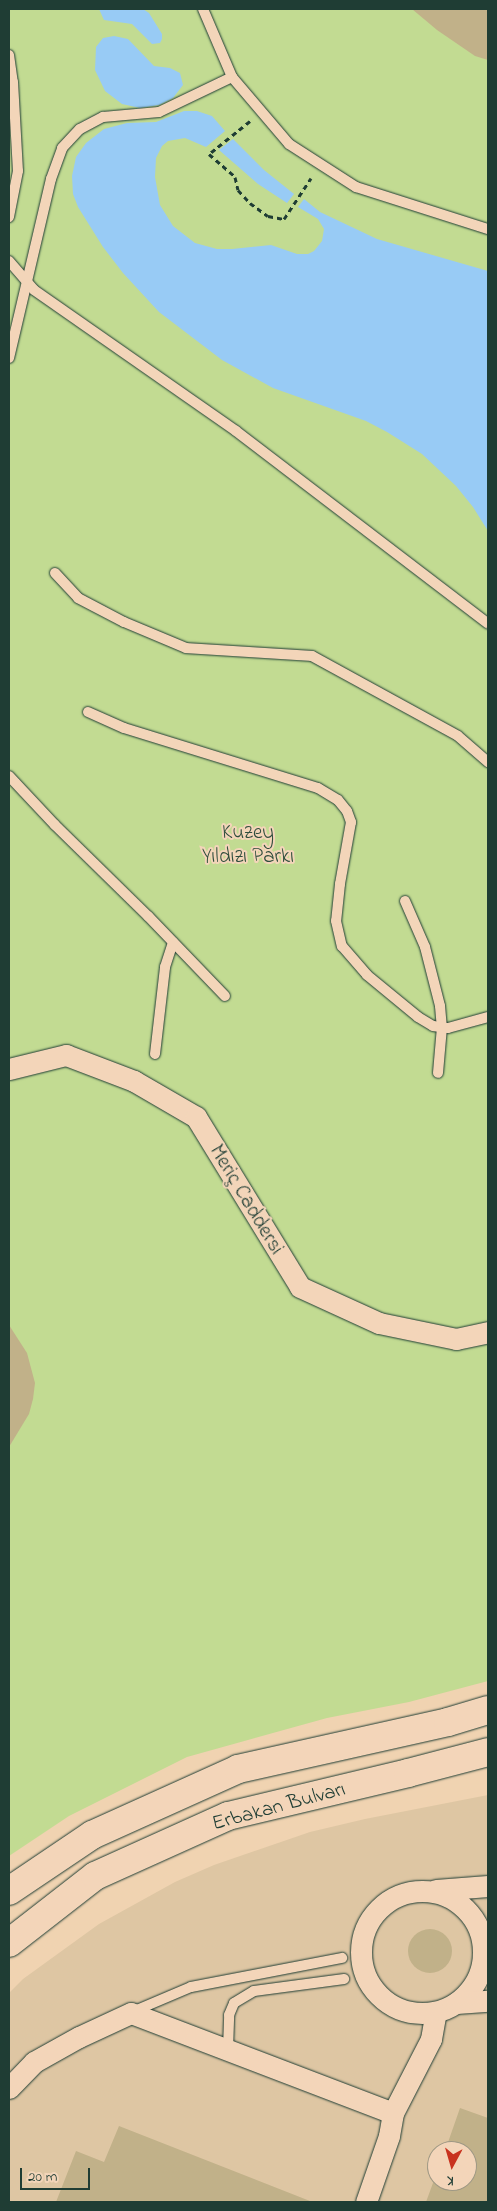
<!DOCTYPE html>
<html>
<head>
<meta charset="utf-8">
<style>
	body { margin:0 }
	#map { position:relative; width:497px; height:2211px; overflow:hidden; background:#f0d3b1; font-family:"Indie Flower",sans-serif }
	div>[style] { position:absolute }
	.built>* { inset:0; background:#dec6a3 }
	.green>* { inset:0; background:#c2db92 }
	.water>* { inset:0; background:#98cbf5 }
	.building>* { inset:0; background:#c1b189 }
	.round { border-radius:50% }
	.path>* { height:3px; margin-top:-1.5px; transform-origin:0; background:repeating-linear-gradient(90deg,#1f3d34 0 5px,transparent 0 9px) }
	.roads { filter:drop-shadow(0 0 1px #1f3d34) drop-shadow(0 0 1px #1f3d34) }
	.lane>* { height:10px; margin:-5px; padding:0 5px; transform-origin:5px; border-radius:5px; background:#f3d5b9 }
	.street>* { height:21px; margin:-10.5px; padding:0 10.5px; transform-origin:10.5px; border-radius:10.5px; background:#f3d5b9 }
	.street>.ring { margin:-10.5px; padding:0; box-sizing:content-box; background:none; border:21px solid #f3d5b9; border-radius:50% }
	.highway>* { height:28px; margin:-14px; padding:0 14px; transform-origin:14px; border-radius:14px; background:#f3d5b9 }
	span { translate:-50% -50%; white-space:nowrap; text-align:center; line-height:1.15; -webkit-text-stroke:4px #f3d5b9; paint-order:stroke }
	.park-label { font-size:21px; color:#2f4d3d }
	.street-label { font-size:21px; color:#1f3d34 }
	.frame { position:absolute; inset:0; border:10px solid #1f3d34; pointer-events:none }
	.north { position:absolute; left:427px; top:2141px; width:50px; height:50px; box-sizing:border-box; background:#f3d5b9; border:1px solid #9e9884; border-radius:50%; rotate:186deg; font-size:14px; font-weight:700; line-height:20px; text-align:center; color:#1f3d34 }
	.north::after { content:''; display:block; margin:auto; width:18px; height:22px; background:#c8321e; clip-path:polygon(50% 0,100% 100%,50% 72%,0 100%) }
	.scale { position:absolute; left:20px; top:2168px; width:70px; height:22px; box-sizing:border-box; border:2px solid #1f3d34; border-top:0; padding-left:6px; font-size:15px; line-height:18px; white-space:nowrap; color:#1f3d34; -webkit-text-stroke:4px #f3d5b9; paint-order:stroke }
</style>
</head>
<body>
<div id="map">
	<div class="built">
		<i style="clip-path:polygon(evenodd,488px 1795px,488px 2202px,9px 2202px,9px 1993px,23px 1979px,99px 1924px,175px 1882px,214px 1865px,310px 1832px,365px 1819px,488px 1795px,437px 2151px,467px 2151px,467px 2181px,437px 2181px,437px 2151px)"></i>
	</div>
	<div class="green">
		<i style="clip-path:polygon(9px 9px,488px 9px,488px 1681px,409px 1702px,327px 1718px,187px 1757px,69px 1816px,9px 1856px)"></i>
	</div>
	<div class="water">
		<i style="clip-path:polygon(99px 9px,143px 9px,149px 13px,162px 34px,162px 39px,160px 43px,152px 44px,132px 24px,104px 20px)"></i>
		<i style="clip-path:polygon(114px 36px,128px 39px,154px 66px,170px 68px,180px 73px,183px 85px,173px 98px,159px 105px,140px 108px,122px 104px,105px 91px,95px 70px,96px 47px,103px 38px)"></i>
		<i style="clip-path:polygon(184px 111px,197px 111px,212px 116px,225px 131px,206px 147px,185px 138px,168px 141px,162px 146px,156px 158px,155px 177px,160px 205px,173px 226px,195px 243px,217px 249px,232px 249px,271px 245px,297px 254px,308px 254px,314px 251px,322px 241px,324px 229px,318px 219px,298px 207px,304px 199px,320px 212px,377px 239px,488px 271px,488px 531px,473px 507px,456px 486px,422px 454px,387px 432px,366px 421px,273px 388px,222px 360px,159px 312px,123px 273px,103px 247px,78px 207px,73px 194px,72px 176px,76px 157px,86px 143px,104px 129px,127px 123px,156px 122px)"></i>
		<i style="clip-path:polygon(233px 139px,264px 170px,294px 194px,287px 203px,258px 184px,219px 150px)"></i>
	</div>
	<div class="building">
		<i style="clip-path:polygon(412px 9px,488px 9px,488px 60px,475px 56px,437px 30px)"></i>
		<i style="clip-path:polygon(9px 1325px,27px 1353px,35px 1383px,33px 1399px,29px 1414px,9px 1447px)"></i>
		<i class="round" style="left:408px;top:1929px;width:44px;height:44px"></i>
		<i style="clip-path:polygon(460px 2108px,488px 2118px,488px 2202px,426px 2202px,437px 2172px,437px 2181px,467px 2181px,467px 2151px,445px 2151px)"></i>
		<i style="clip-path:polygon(119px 2126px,310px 2201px,310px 2202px,56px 2202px,76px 2151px,104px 2162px)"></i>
	</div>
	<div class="path">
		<i style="left:250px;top:121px;width:53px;rotate:141.2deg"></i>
		<i style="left:209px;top:154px;width:35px;rotate:41deg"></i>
		<i style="left:235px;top:177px;width:13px;rotate:77deg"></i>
		<i style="left:238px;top:190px;width:18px;rotate:47deg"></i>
		<i style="left:250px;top:203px;width:22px;rotate:36deg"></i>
		<i style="left:268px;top:216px;width:16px;rotate:11deg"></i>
		<i style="left:284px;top:219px;width:49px;rotate:-56.6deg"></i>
	</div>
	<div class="roads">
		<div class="lane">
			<i style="left:203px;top:9px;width:74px;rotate:66.9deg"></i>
			<i style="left:232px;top:77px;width:88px;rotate:49.6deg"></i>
			<i style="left:289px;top:144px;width:80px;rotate:32.7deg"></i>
			<i style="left:356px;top:187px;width:139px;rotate:17.7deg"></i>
			<i style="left:9px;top:55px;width:27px;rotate:82deg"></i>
			<i style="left:13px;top:82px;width:89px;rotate:86.8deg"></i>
			<i style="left:18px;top:171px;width:47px;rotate:101.1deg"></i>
			<i style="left:9px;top:261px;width:38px;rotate:49deg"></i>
			<i style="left:34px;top:290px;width:246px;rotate:34.9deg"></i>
			<i style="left:236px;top:431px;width:317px;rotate:37.4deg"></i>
			<i style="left:9px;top:358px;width:184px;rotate:-76.8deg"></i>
			<i style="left:51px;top:179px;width:33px;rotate:-70deg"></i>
			<i style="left:62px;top:148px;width:26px;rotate:-47deg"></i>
			<i style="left:80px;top:129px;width:26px;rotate:-28deg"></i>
			<i style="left:103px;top:117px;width:56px;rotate:-5.1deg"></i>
			<i style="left:159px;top:112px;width:81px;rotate:-25.6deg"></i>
			<i style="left:55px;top:573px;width:34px;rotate:47deg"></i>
			<i style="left:78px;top:598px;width:52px;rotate:27.6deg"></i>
			<i style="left:124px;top:622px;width:67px;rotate:22.8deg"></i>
			<i style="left:186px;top:648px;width:126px;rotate:3.6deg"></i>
			<i style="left:312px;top:656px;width:166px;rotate:28.7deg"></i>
			<i style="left:458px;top:736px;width:40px;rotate:41deg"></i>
			<i style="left:88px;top:712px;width:39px;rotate:24deg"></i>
			<i style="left:124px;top:728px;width:203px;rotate:17.2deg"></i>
			<i style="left:318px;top:788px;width:23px;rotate:31deg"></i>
			<i style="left:338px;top:800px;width:14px;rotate:51deg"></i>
			<i style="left:347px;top:811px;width:12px;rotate:70deg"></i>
			<i style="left:351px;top:822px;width:63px;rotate:100.1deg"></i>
			<i style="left:340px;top:884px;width:37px;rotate:96deg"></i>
			<i style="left:336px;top:921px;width:26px;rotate:77deg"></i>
			<i style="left:342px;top:946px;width:38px;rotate:49deg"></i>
			<i style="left:367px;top:975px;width:66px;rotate:39.5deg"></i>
			<i style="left:418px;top:1017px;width:17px;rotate:31deg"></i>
			<i style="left:433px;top:1026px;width:15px;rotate:8deg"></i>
			<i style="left:448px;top:1028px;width:41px;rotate:-15.4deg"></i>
			<i style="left:9px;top:776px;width:67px;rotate:46.8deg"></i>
			<i style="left:55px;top:825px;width:130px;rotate:44.4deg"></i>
			<i style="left:148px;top:916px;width:111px;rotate:46.1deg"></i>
			<i style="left:405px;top:901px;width:50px;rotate:66.5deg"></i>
			<i style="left:425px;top:947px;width:61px;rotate:75.7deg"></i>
			<i style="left:440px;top:1006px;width:21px;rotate:85deg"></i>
			<i style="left:442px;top:1027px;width:46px;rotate:95deg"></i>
			<i style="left:155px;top:1054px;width:88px;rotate:-83.4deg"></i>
			<i style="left:165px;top:967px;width:26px;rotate:-72deg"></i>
			<i style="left:132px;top:2012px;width:64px;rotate:-23deg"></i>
			<i style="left:191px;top:1987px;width:154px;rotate:-10.9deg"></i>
			<i style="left:228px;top:2049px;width:34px;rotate:-88deg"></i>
			<i style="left:229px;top:2015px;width:13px;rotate:-67deg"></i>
			<i style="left:234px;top:2003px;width:23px;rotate:-31deg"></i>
			<i style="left:254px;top:1991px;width:91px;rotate:-7.6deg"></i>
		</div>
		<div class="street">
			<i style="left:9px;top:1069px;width:59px;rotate:-13.8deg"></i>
			<i style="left:66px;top:1055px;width:73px;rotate:20.9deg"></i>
			<i style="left:134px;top:1081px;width:72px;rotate:30.1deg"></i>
			<i style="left:196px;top:1117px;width:199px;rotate:58.5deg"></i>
			<i style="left:300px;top:1287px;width:87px;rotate:24.5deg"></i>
			<i style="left:379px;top:1323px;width:79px;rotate:11.7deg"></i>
			<i style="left:456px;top:1339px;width:33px;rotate:-12deg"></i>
			<i style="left:436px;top:1890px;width:52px;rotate:-4.4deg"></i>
			<i class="ring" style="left:361px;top:1891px;width:101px;height:101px"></i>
			<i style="left:456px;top:2003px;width:32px;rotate:-4deg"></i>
			<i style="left:9px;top:2088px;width:36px;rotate:-46deg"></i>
			<i style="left:34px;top:2062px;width:51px;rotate:-29.1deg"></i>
			<i style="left:79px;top:2037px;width:57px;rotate:-24.8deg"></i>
			<i style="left:131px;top:2013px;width:280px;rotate:20.9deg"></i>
			<i style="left:393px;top:2113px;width:23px;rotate:100deg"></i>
			<i style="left:389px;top:2136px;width:70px;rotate:109.2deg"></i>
			<i style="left:393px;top:2113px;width:83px;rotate:-62.8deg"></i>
			<i style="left:431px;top:2039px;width:27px;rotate:-80deg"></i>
		</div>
		<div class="highway">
			<i style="left:9px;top:1891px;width:100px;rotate:-34deg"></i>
			<i style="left:92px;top:1835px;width:160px;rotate:-24.3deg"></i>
			<i style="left:238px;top:1769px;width:215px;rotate:-12.6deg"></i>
			<i style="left:448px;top:1722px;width:42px;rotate:-16.7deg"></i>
			<i style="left:9px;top:1943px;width:109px;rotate:-37.9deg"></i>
			<i style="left:95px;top:1876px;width:146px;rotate:-24.3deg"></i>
			<i style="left:228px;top:1816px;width:185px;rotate:-13.4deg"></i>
			<i style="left:408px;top:1773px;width:83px;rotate:-14.7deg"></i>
		</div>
	</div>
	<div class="park-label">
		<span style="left:248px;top:845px">Kuzey<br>Yıldızı Parkı</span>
	</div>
	<div class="street-label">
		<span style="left:246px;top:1200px;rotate:59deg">Meriç Caddersi</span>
		<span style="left:279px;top:1807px;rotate:-15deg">Erbakan Bulvarı</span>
	</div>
	<div class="frame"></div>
	<div class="north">K</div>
	<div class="scale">20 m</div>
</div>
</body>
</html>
